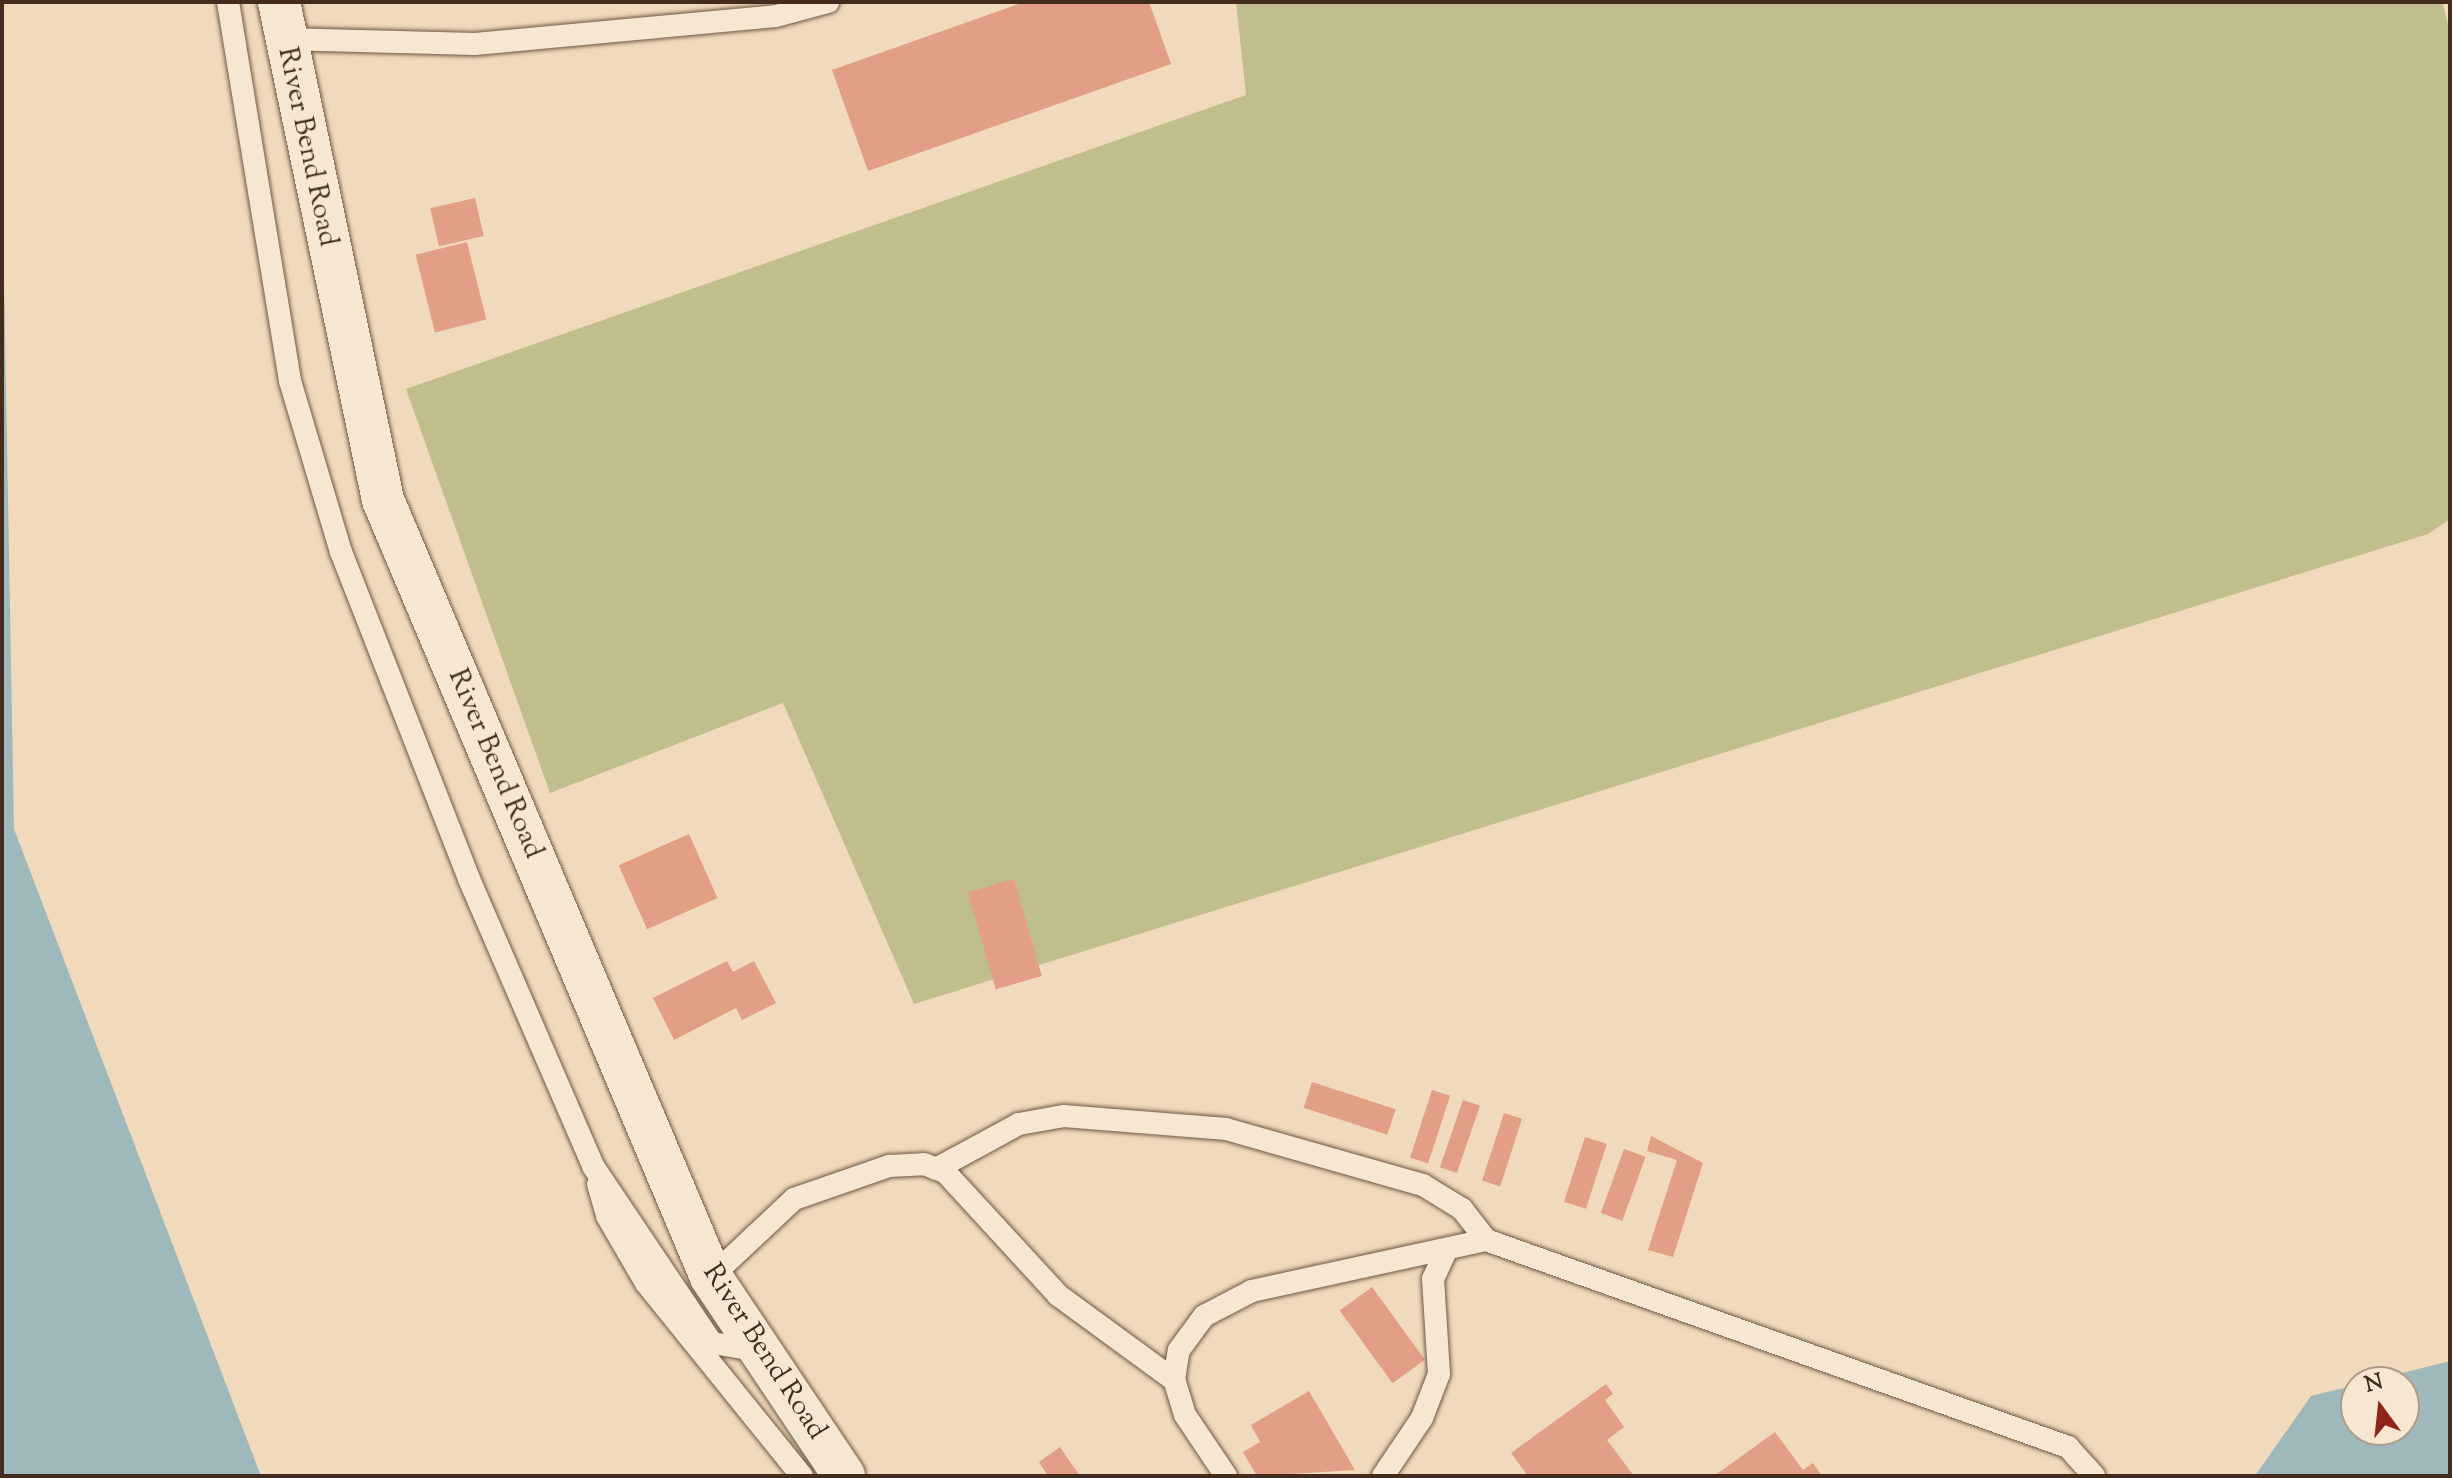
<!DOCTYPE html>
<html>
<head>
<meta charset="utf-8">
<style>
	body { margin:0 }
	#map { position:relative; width:2452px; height:1478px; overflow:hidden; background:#f1dabb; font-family:"Sorts Mill Goudy",serif }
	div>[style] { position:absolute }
	.green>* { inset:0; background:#c0be8c }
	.water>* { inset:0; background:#9fb8bb }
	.building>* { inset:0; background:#e39e86; transform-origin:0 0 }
	.roads { filter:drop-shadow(0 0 2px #6e5844) drop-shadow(0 0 2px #6e5844) }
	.service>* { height:22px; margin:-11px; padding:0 11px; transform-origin:11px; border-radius:11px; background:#f6e7d3 }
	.minor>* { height:42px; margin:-21px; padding:0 21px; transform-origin:21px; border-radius:21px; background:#f6e7d3 }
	span { translate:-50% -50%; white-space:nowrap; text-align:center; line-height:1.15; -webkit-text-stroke:6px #f6e7d3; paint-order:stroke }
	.street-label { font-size:28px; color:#432c1d }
	.frame { position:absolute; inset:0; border:4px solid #432c1d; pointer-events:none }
	.north { position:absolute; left:2340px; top:1366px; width:80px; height:80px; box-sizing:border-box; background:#f6e7d3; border:2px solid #ae9c8a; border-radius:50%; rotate:345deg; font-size:22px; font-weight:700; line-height:32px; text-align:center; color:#432c1d }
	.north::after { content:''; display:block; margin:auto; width:28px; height:36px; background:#8f2418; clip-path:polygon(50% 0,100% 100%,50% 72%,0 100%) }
</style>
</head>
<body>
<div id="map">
	<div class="green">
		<i style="clip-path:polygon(1236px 2px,2442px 2px,2450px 31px,2450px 519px,2428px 534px,914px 1004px,783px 703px,550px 793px,406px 389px,1246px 95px)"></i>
	</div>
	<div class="water">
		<i style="clip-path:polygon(2px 168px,14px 829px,261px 1476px,2px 1476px)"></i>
		<i style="clip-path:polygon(2450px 1361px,2450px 1476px,2255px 1476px,2311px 1396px,2356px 1385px,2356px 1430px,2404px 1430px,2404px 1382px,2367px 1382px)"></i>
	</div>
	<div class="building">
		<i style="clip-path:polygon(1024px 2px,1149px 2px,1171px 64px,868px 171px,832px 70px)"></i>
		<i style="left:475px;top:198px;width:39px;height:46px;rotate:77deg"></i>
		<i style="left:467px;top:242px;width:80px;height:53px;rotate:76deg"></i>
		<i style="left:689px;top:834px;width:70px;height:77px;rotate:66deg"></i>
		<i style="left:1014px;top:879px;width:101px;height:48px;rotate:74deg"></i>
		<i style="clip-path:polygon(727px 961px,733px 972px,754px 961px,776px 1003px,742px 1020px,736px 1008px,674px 1040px,653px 998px)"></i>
		<i style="left:1312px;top:1082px;width:88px;height:27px;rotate:18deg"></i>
		<i style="left:1432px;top:1090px;width:19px;height:71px;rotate:18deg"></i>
		<i style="left:1463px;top:1100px;width:18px;height:71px;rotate:19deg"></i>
		<i style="left:1504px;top:1113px;width:19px;height:71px;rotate:18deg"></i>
		<i style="clip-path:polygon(1651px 1136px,1703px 1163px,1673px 1257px,1648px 1250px,1677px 1160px,1647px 1151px)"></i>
		<i style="left:1585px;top:1137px;width:23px;height:68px;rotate:18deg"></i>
		<i style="left:1624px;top:1149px;width:23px;height:68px;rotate:20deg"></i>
		<i style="left:1372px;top:1287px;width:90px;height:40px;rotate:54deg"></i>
		<i style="clip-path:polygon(1606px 1384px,1613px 1394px,1605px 1400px,1624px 1427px,1607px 1440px,1634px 1476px,1528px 1476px,1511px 1453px)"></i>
		<i style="clip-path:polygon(1309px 1391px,1355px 1470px,1257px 1476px,1243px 1452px,1260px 1442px,1251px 1425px)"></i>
		<i style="clip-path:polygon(1775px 1432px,1803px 1470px,1813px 1463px,1822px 1476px,1714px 1476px)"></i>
		<i style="clip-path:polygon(1060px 1447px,1080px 1476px,1048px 1476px,1039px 1462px)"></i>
	</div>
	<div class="roads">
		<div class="service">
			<i style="left:228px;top:2px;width:384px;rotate:80.7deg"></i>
			<i style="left:290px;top:381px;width:178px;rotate:73.4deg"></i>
			<i style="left:341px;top:552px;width:351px;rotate:68.6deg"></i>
			<i style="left:469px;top:879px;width:313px;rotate:66.6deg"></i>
			<i style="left:593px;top:1166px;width:213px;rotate:56.1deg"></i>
			<i style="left:712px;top:1343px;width:45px;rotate:9deg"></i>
			<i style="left:283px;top:39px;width:192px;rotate:1.5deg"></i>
			<i style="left:475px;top:44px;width:302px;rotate:-5.3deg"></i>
			<i style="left:776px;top:16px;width:54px;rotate:-15.1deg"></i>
			<i style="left:936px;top:1169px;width:94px;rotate:-28.5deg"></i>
			<i style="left:1019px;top:1124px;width:46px;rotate:-10.1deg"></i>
			<i style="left:1064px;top:1116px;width:163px;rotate:4.6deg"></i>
			<i style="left:1226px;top:1129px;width:205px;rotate:15.9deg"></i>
			<i style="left:1423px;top:1185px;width:46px;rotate:31.6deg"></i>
			<i style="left:1462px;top:1209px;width:39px;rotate:52deg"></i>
			<i style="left:598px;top:1184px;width:33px;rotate:74deg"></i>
			<i style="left:607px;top:1216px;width:78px;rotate:59.8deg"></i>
			<i style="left:646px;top:1283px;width:248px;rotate:51.1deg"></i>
			<i style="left:711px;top:1277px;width:114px;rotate:-43.2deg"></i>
			<i style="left:794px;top:1199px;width:101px;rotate:-19.2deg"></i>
			<i style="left:889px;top:1166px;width:35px;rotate:-3deg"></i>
			<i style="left:924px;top:1164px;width:22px;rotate:21deg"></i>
			<i style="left:945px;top:1172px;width:167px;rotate:47.4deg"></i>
			<i style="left:1058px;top:1295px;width:144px;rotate:36.2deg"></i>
			<i style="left:1226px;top:1476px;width:73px;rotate:-123.9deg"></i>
			<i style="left:1185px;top:1415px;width:37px;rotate:-107deg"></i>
			<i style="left:1174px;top:1380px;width:30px;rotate:-81deg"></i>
			<i style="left:1179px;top:1350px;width:42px;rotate:-53.7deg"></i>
			<i style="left:1204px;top:1316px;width:54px;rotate:-27.5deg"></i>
			<i style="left:1252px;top:1291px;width:239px;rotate:-12.3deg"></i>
			<i style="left:1486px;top:1240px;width:618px;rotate:19.58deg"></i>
			<i style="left:2068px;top:1447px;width:39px;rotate:48deg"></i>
			<i style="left:1383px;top:1476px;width:70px;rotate:-56.1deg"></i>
			<i style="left:1422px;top:1418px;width:47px;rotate:-68.9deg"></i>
			<i style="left:1439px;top:1374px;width:95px;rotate:-93.6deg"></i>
			<i style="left:1433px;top:1279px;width:29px;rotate:-65deg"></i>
		</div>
		<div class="minor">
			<i style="left:279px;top:2px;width:509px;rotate:78.2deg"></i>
			<i style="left:383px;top:500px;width:843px;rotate:67.11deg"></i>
			<i style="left:711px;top:1277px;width:239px;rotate:56.2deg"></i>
		</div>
	</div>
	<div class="street-label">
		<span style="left:307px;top:147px;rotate:78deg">River Bend Road</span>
		<span style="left:495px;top:764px;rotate:67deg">River Bend Road</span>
		<span style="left:764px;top:1352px;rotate:57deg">River Bend Road</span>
	</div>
	<div class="frame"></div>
	<div class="north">N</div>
</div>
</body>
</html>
